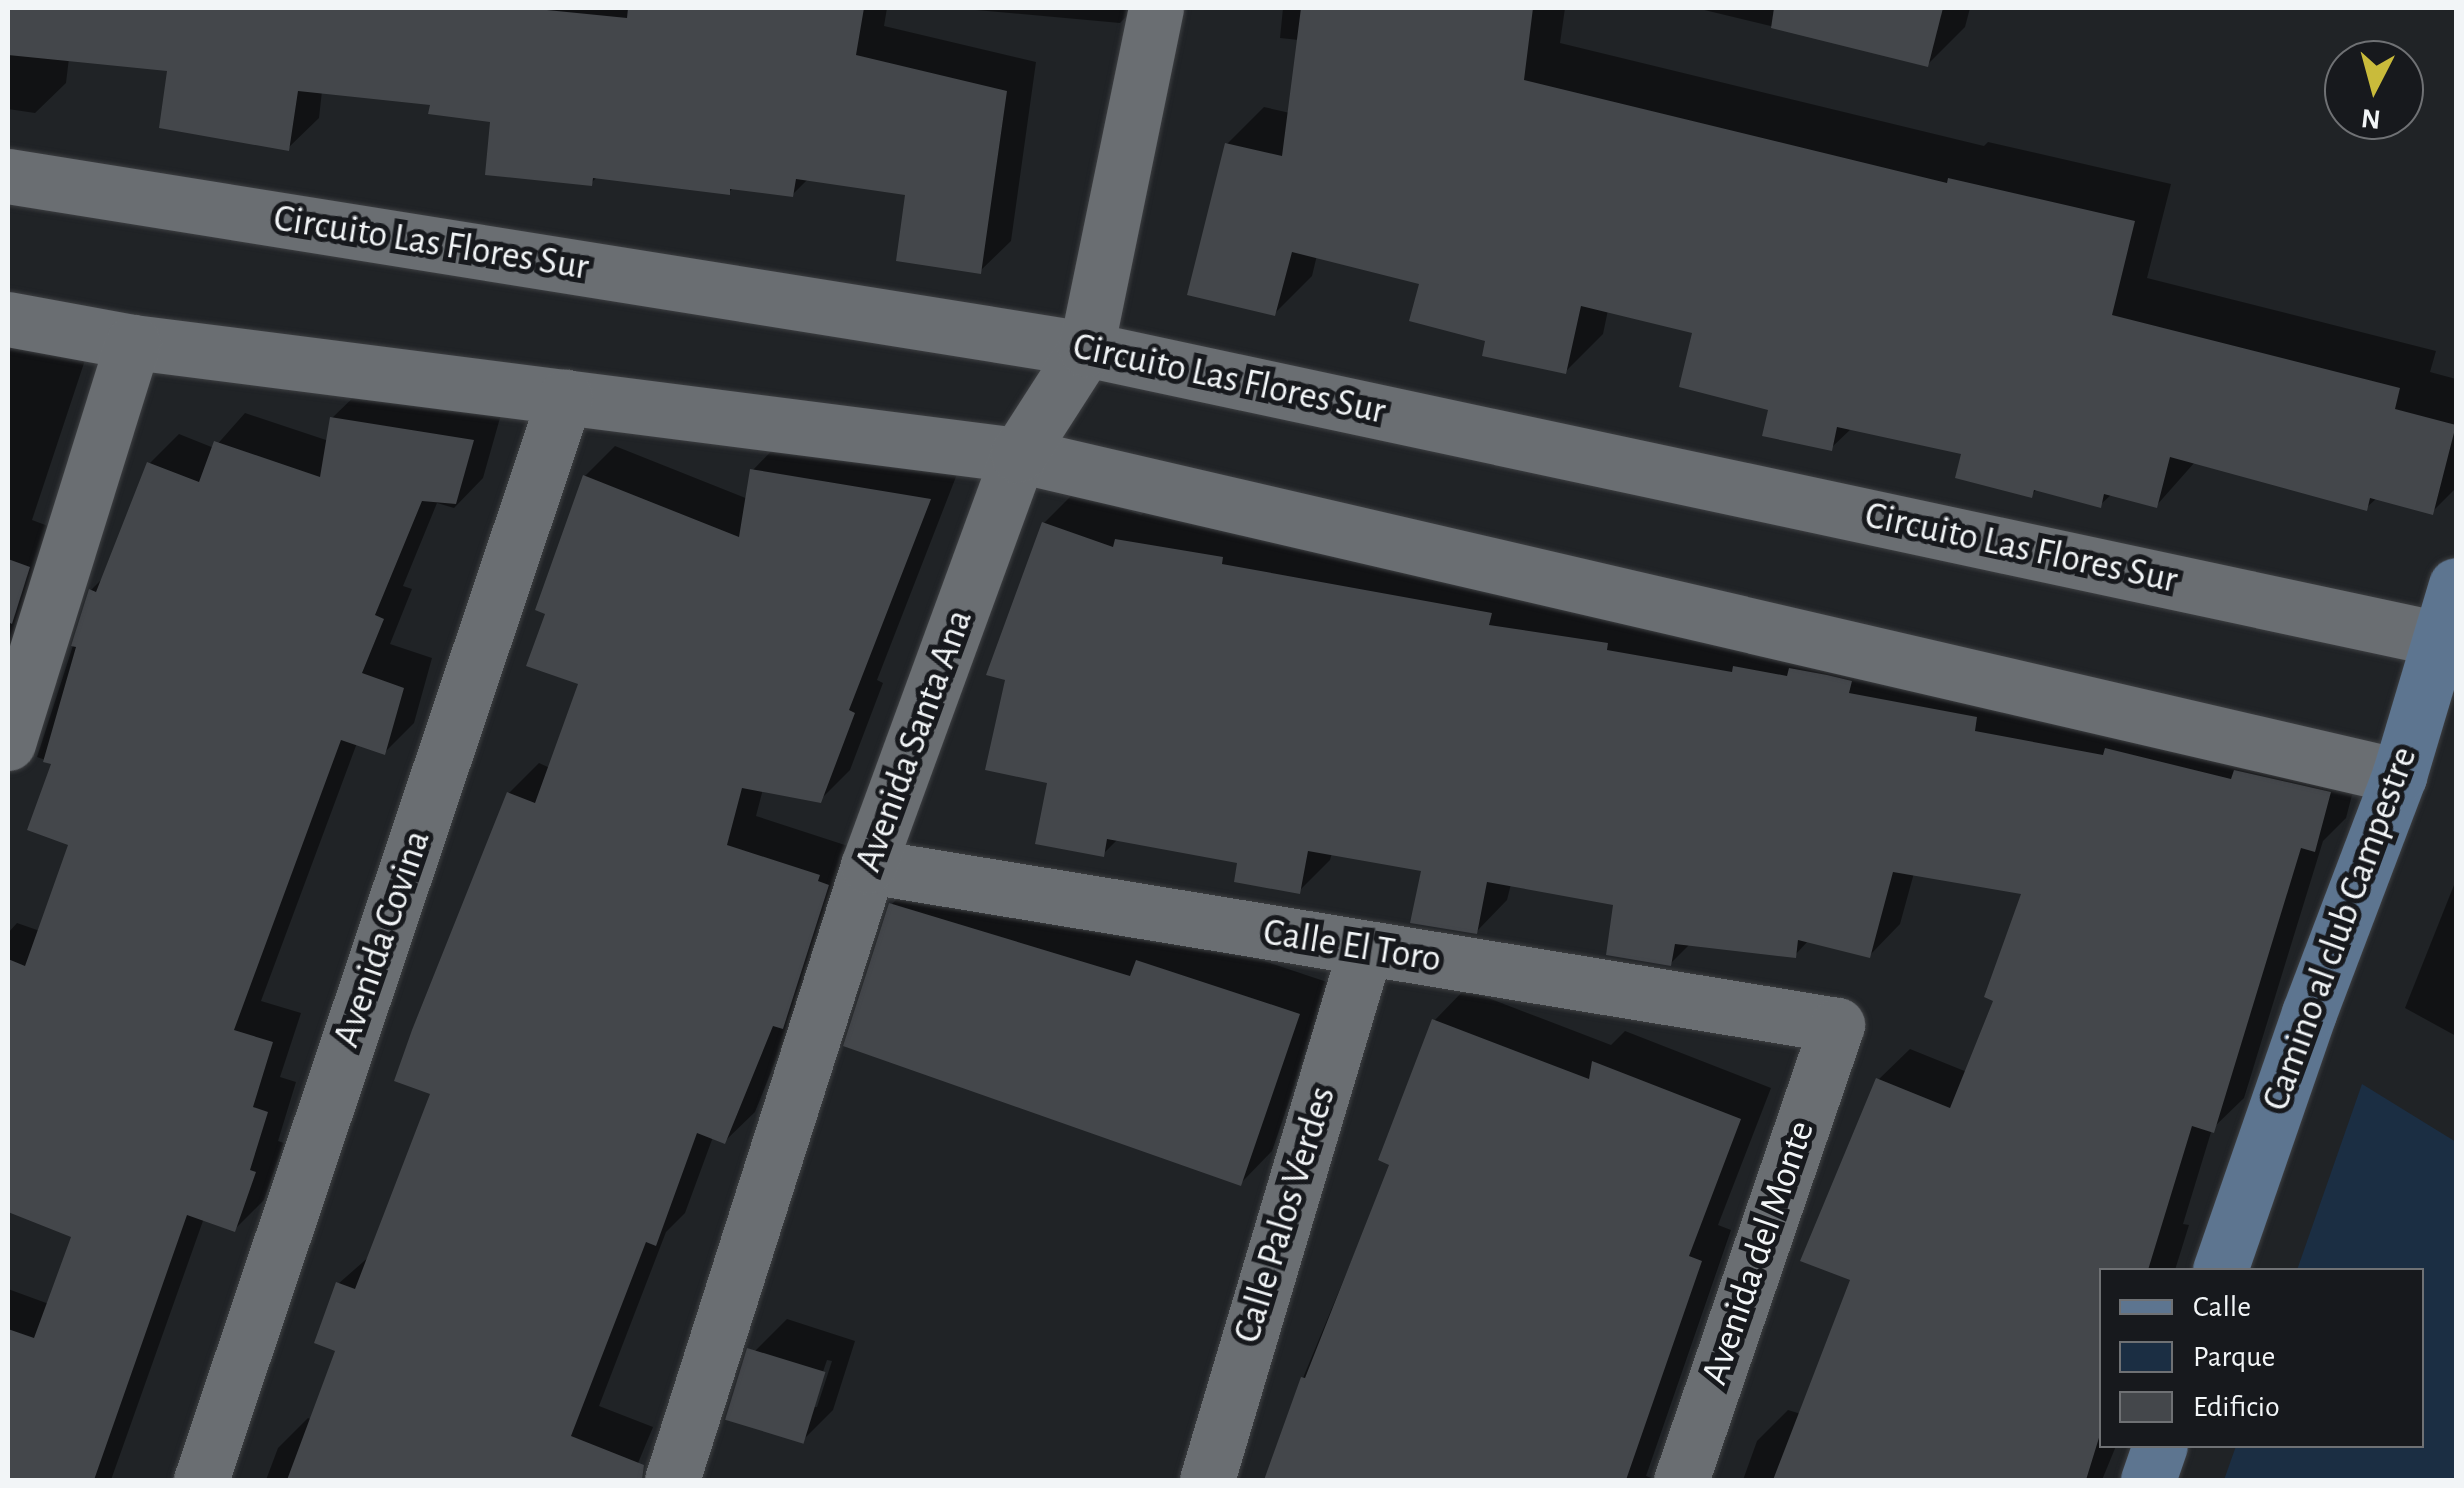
<!DOCTYPE html>
<html>
<head>
<meta charset="utf-8">
<style>
	body { margin:0 }
	#map { position:relative; width:2464px; height:1488px; overflow:hidden; background:#202326; font-family:"Alegreya Sans",sans-serif }
	div>[style] { position:absolute }
	.green>* { inset:0; background:#1b2e43 }
	.shadow>* { inset:0; background:#0007 }
	.building>* { inset:0; background:#44474b; transform-origin:0 0 }
	.roads { filter:drop-shadow(0 0 2px #3d3f42) drop-shadow(0 0 2px #3d3f42) }
	.street>* { height:55px; margin:-27.5px; padding:0 27.5px; transform-origin:27.5px; border-radius:27.5px; background:#6a6e72 }
	.secondary>* { height:55px; margin:-27.5px; padding:0 27.5px; transform-origin:27.5px; border-radius:27.5px; background:#5d7590 }
	span { translate:-50% -50%; white-space:nowrap; text-align:center; line-height:1.15; -webkit-text-stroke:10px #17191d; paint-order:stroke }
	.street-label { font-size:38px; color:#f2f5f7 }
	.frame { position:absolute; inset:0; border:10px solid #f2f5f7; pointer-events:none }
	.legend { position:absolute; left:2099px; top:1268px; width:325px; height:180px; box-sizing:border-box; background:#17191d; border:2px solid #6f7174; margin:0; padding:12px 18px; list-style:none; font-size:30px; color:#f2f5f7 }
	.legend li { display:flex; align-items:center; gap:20px; height:50px }
	.legend b { width:50px; border:2px solid #6f7174 }
	.north { position:absolute; left:2324px; top:40px; width:100px; height:100px; box-sizing:border-box; background:#17191d; border:2px solid #6f7174; border-radius:50%; rotate:186deg; font-size:28px; font-weight:700; line-height:40px; text-align:center; color:#f2f5f7 }
	.north::after { content:''; display:block; margin:auto; width:35px; height:45px; background:#c9bb3b; clip-path:polygon(50% 0,100% 100%,50% 72%,0 100%) }
</style>
</head>
<body>
<div id="map">
	<div class="green">
		<i style="clip-path:polygon(2362px 1084px,2456px 1142px,2456px 1480px,2224px 1480px,2236px 1446px,2422px 1446px,2422px 1270px,2297px 1270px)"></i>
	</div>
	<div class="shadow">
		<i style="clip-path:polygon(8px 8px,887px 8px,884px 26px,1036px 62px,1011px 241px,980px 271px,908px 193px,808px 179px,793px 194px,734px 187px,729px 192px,598px 176px,591px 183px,493px 120px,433px 103px,322px 91px,319px 118px,288px 148px,170px 69px,69px 58px,66px 83px,35px 113px,8px 109px)"></i>
		<i style="clip-path:polygon(954px 8px,1135px 8px,1120px 23px)"></i>
		<i style="clip-path:polygon(1283px 8px,1565px 8px,1560px 43px,1984px 146px,1988px 142px,2171px 184px,2147px 278px,2436px 351px,2430px 372px,2456px 379px,2456px 488px,2432px 512px,2377px 498px,2366px 508px,2195px 462px,2156px 506px,2112px 494px,2100px 505px,2037px 489px,2031px 495px,1964px 452px,1852px 428px,1831px 448px,1771px 408px,1695px 331px,1608px 310px,1603px 334px,1566px 371px,1488px 339px,1422px 282px,1317px 255px,1312px 276px,1274px 314px,1227px 144px,1264px 107px,1290px 113px,1299px 40px,1280px 38px)"></i>
		<i style="clip-path:polygon(1696px 8px,1970px 8px,1965px 27px,1928px 64px)"></i>
		<i style="clip-path:polygon(8px 339px,88px 351px,32px 520px,64px 532px,8px 707px)"></i>
		<i style="clip-path:polygon(362px 389px,502px 411px,483px 478px,454px 508px,437px 503px,403px 586px,412px 589px,390px 644px,432px 658px,414px 723px,385px 752px,357px 743px,261px 1001px,301px 1013px,280px 1077px,296px 1082px,278px 1141px,284px 1143px,264px 1200px,235px 1229px,204px 1218px,111px 1480px,8px 1480px,8px 1289px,49px 1304px,74px 1235px,8px 1210px,8px 933px,17px 923px,40px 931px,72px 844px,54px 763px,37px 757px,91px 590px,105px 576px,150px 463px,179px 434px,214px 448px,245px 413px,329px 441px,332px 418px)"></i>
		<i style="clip-path:polygon(782px 440px,959px 469px,877px 680px,883px 683px,850px 770px,820px 800px,763px 789px,756px 816px,848px 846px,794px 1015px,755px 1112px,725px 1141px,713px 1137px,685px 1213px,666px 1232px,599px 1406px,653px 1427px,631px 1480px,266px 1480px,278px 1448px,308px 1418px,312px 1420px,338px 1349px,338px 1284px,371px 1255px,434px 1093px,509px 793px,539px 763px,550px 768px,581px 683px,548px 613px,585px 476px,615px 446px,748px 499px,753px 470px)"></i>
		<i style="clip-path:polygon(1075px 492px,1141px 515px,1148px 509px,2361px 761px,2346px 818px,2323px 841px,2244px 1098px,2212px 1129px,2183px 1224px,2189px 1225px,2175px 1270px,2102px 1270px,2102px 1446px,2116px 1446px,2102px 1480px,1743px 1480px,1757px 1441px,1788px 1410px,1801px 1414px,1853px 1278px,1878px 1080px,1910px 1049px,1967px 1072px,1997px 999px,2024px 892px,1914px 873px,1900px 924px,1869px 956px,1809px 940px,1795px 955px,1691px 943px,1671px 963px,1616px 903px,1511px 884px,1507px 900px,1476px 932px,1424px 869px,1332px 853px,1330px 860px,1299px 891px,1240px 861px,1118px 839px,1103px 854px,1050px 781px,1044px 523px)"></i>
		<i style="clip-path:polygon(923px 873px,1155px 943px,1169px 929px,1330px 983px,1272px 1151px,1241px 1183px,891px 905px)"></i>
		<i style="clip-path:polygon(2456px 880px,2456px 1036px,2405px 1008px)"></i>
		<i style="clip-path:polygon(1465px 989px,1611px 1045px,1625px 1031px,1771px 1088px,1718px 1225px,1731px 1230px,1646px 1476px,1657px 1480px,1290px 1480px,1303px 1378px,1392px 1163px,1434px 1021px)"></i>
		<i style="clip-path:polygon(evenodd,787px 1319px,855px 1341px,833px 1410px,801px 1442px,755px 1351px,787px 1319px,827px 1360px,832px 1361px,817px 1407px,811px 1407px,827px 1360px)"></i>
	</div>
	<div class="building">
		<i style="clip-path:polygon(8px 8px,527px 8px,627px 18px,628px 8px,864px 8px,856px 55px,1007px 91px,981px 274px,896px 261px,905px 195px,796px 179px,793px 197px,730px 189px,730px 195px,593px 178px,592px 186px,485px 175px,490px 122px,428px 114px,430px 105px,298px 91px,289px 151px,159px 128px,167px 71px,8px 55px)"></i>
		<i style="clip-path:polygon(1301px 8px,1533px 8px,1524px 80px,1947px 183px,1948px 178px,2135px 221px,2112px 315px,2400px 388px,2395px 409px,2456px 425px,2433px 515px,2370px 498px,2367px 511px,2170px 457px,2157px 508px,2104px 494px,2101px 508px,2034px 490px,2032px 498px,1955px 478px,1961px 454px,1837px 427px,1832px 451px,1762px 436px,1768px 410px,1679px 387px,1692px 333px,1581px 306px,1566px 374px,1482px 356px,1485px 341px,1409px 321px,1419px 284px,1292px 252px,1275px 316px,1187px 295px,1225px 143px,1282px 156px)"></i>
		<i style="clip-path:polygon(1774px 8px,1943px 8px,1928px 67px,1771px 28px)"></i>
		<i style="clip-path:polygon(330px 417px,474px 440px,456px 504px,422px 501px,375px 615px,384px 619px,362px 673px,404px 688px,385px 755px,341px 740px,234px 1030px,273px 1042px,253px 1107px,268px 1112px,250px 1170px,256px 1172px,235px 1232px,187px 1215px,94px 1480px,8px 1480px,8px 1329px,34px 1338px,71px 1237px,8px 1212px,8px 959px,25px 966px,68px 845px,27px 830px,51px 764px,43px 762px,76px 647px,71px 646px,89px 589px,96px 592px,147px 462px,199px 482px,214px 441px,320px 477px)"></i>
		<i style="clip-path:polygon(750px 469px,931px 499px,849px 710px,855px 713px,821px 803px,742px 788px,727px 845px,820px 875px,818px 881px,829px 885px,783px 1029px,773px 1026px,725px 1144px,697px 1133px,656px 1246px,646px 1242px,571px 1436px,644px 1465px,642px 1480px,287px 1480px,335px 1351px,314px 1343px,336px 1282px,355px 1289px,430px 1094px,394px 1081px,412px 1030px,507px 792px,535px 803px,578px 684px,526px 666px,545px 614px,535px 610px,583px 475px,739px 537px)"></i>
		<i style="clip-path:polygon(1042px 522px,1113px 547px,1115px 539px,1223px 557px,1222px 564px,1492px 613px,1489px 625px,1608px 643px,1607px 650px,1732px 672px,1733px 666px,1787px 676px,1789px 668px,1827px 675px,1852px 681px,1849px 693px,1977px 717px,1975px 731px,2103px 755px,2105px 748px,2231px 779px,2234px 770px,2331px 792px,2315px 852px,2301px 848px,2214px 1133px,2192px 1126px,2148px 1270px,2102px 1270px,2102px 1428px,2086px 1480px,1773px 1480px,1850px 1280px,1800px 1261px,1876px 1078px,1950px 1108px,1993px 1001px,1984px 997px,2021px 894px,1893px 872px,1870px 958px,1798px 940px,1796px 958px,1675px 944px,1671px 966px,1606px 955px,1613px 905px,1487px 882px,1477px 934px,1410px 923px,1421px 871px,1308px 851px,1300px 894px,1234px 882px,1237px 863px,1107px 839px,1104px 857px,1035px 844px,1047px 783px,985px 770px,1005px 680px,986px 675px)"></i>
		<i style="clip-path:polygon(8px 559px,30px 567px,12px 624px,8px 622px)"></i>
		<i style="clip-path:polygon(889px 903px,1130px 976px,1136px 960px,1300px 1014px,1241px 1186px,843px 1046px)"></i>
		<i style="clip-path:polygon(1432px 1019px,1589px 1079px,1592px 1061px,1741px 1119px,1689px 1256px,1702px 1261px,1626px 1480px,1264px 1480px,1301px 1377px,1305px 1378px,1389px 1165px,1378px 1160px)"></i>
		<i style="left:747px;top:1348px;width:82px;height:75px;rotate:17deg"></i>
	</div>
	<div class="roads">
		<div class="street">
			<i style="left:8px;top:176px;width:1092px;rotate:9.12deg"></i>
			<i style="left:1086px;top:349px;width:1385px;rotate:12.09deg"></i>
			<i style="left:8px;top:319px;width:127px;rotate:10.4deg"></i>
			<i style="left:133px;top:342px;width:892px;rotate:7.28deg"></i>
			<i style="left:1018px;top:455px;width:1418px;rotate:13.09deg"></i>
			<i style="left:8px;top:743px;width:420px;rotate:-72.7deg"></i>
			<i style="left:868px;top:866px;width:982px;rotate:9.32deg"></i>
			<i style="left:1837px;top:1025px;width:481px;rotate:108.9deg"></i>
			<i style="left:201px;top:1480px;width:1143px;rotate:-71.42deg"></i>
			<i style="left:672px;top:1480px;width:645px;rotate:-72.3deg"></i>
			<i style="left:868px;top:866px;width:438px;rotate:-69.9deg"></i>
			<i style="left:1018px;top:455px;width:126px;rotate:-57.3deg"></i>
			<i style="left:1086px;top:349px;width:348px;rotate:-78.4deg"></i>
			<i style="left:1207px;top:1480px;width:553px;rotate:-73.4deg"></i>
		</div>
		<div class="secondary">
			<i style="left:2220px;top:1270px;width:272px;rotate:-70.9deg"></i>
			<i style="left:2309px;top:1013px;width:254px;rotate:-69.2deg"></i>
			<i style="left:2399px;top:776px;width:199px;rotate:-73.4deg"></i>
			<i style="left:2148px;top:1480px;width:36px;rotate:-71deg"></i>
		</div>
	</div>
	<div class="street-label">
		<span style="left:431px;top:244px;rotate:9deg">Circuito Las Flores Sur</span>
		<span style="left:1229px;top:380px;rotate:12deg">Circuito Las Flores Sur</span>
		<span style="left:2021px;top:549px;rotate:12deg">Circuito Las Flores Sur</span>
		<span style="left:915px;top:741px;rotate:-70deg">Avenida Santa Ana</span>
		<span style="left:2341px;top:929px;rotate:-70deg">Camino al club Campestre</span>
		<span style="left:383px;top:939px;rotate:-71deg">Avenida Covina</span>
		<span style="left:1352px;top:947px;rotate:9deg">Calle El Toro</span>
		<span style="left:1286px;top:1215px;rotate:-73deg">Calle Palos Verdes</span>
		<span style="left:1759px;top:1253px;rotate:-71deg">Avenida del Monte</span>
	</div>
	<div class="frame"></div>
	<ul class="legend">
	<li><b style="height:12px;background:#5d7590"></b>Calle</li>
	<li><b style="height:28px;background:#1b2e43"></b>Parque</li>
	<li><b style="height:28px;background:#44474b"></b>Edificio</li>
	</ul>
	<div class="north">N</div>
</div>
</body>
</html>
